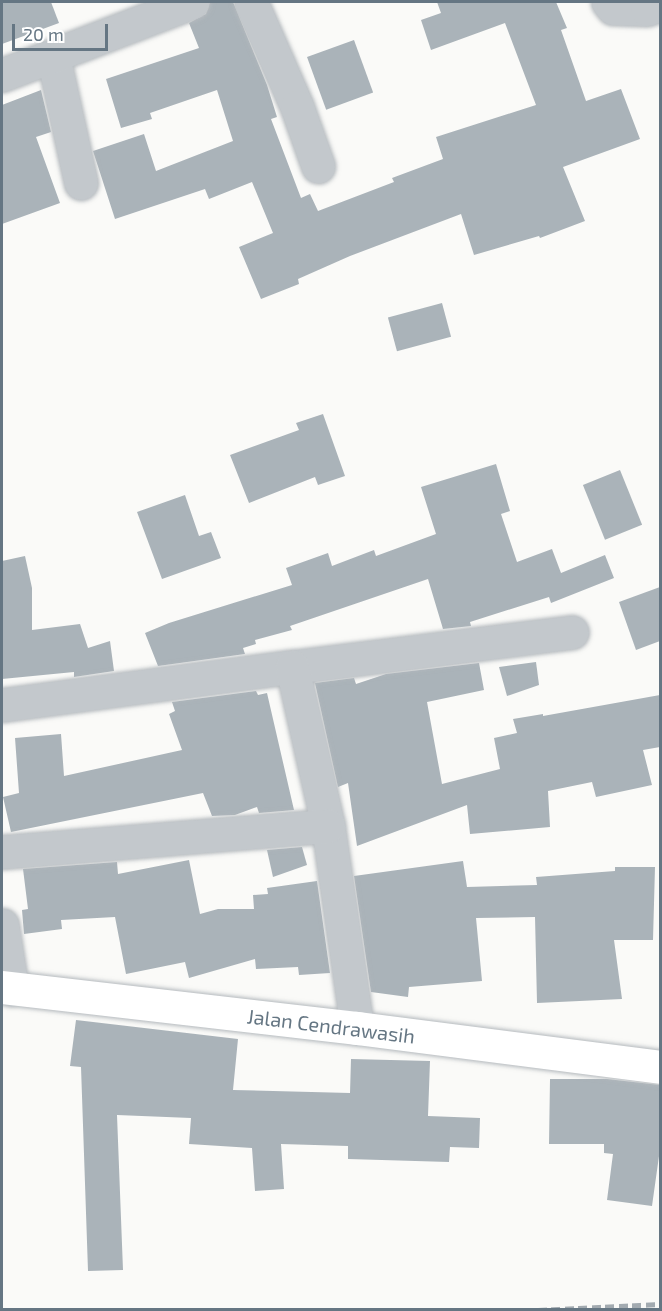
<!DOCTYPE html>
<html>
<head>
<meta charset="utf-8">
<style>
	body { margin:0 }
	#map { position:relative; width:662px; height:1311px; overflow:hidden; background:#fafaf8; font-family:"Exo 2",sans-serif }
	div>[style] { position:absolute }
	.building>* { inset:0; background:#aab3b9; transform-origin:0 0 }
	.roads { filter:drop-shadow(0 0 2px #b5babe) drop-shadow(0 0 2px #b5babe) }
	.minor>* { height:33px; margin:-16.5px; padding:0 16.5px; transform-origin:16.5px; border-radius:16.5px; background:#c3c8cc }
	.major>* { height:33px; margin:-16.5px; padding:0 16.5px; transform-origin:16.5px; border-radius:16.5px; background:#fff }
	.rail>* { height:4.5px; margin-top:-2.25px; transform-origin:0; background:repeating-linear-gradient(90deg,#a2aab0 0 9px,transparent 0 13.5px) }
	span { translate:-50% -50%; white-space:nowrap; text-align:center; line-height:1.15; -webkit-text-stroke:6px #fff; paint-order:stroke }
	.street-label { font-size:20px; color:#657683 }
	.frame { position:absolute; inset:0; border:3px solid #657683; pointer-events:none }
	.scale { position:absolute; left:12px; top:24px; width:96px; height:27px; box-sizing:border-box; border:3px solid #657683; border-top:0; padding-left:8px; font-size:18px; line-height:21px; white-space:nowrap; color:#657683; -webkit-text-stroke:4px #fff; paint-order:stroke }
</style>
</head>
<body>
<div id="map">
	<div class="building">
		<i style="clip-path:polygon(2px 2px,51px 2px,59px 23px,2px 44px)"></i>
		<i style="clip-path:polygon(210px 2px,233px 2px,267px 85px,277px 117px,271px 119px,301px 198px,310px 194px,318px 211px,394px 182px,392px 178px,443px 159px,436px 137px,536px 105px,505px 23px,431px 50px,421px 20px,441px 13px,437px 2px,556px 2px,567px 28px,561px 30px,586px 101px,621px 89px,640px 139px,563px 167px,585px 221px,540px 238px,539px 236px,474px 255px,461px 214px,350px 256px,298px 279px,299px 284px,261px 299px,239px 247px,273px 233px,252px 182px,209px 199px,205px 189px,115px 219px,93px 151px,144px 134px,156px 171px,233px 141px,217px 90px,150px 113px,152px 119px,121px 128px,106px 79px,199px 48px,189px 23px,206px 14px)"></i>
		<i style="left:354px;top:40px;width:56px;height:50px;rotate:70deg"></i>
		<i style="clip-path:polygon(41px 90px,51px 132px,36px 137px,60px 203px,2px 224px,2px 105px)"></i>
		<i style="left:442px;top:303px;width:35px;height:56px;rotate:75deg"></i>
		<i style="clip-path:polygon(323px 414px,345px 476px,318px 485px,315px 477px,249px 503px,230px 455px,299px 430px,296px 423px)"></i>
		<i style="clip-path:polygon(496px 464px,510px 511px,501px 514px,517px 562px,552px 549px,561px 573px,605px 555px,614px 578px,551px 603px,549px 597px,470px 622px,471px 626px,443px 629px,428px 579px,290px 626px,292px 630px,255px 640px,256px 644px,243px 648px,245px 654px,158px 666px,145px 633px,169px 623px,292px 585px,286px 568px,328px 553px,332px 566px,374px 550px,376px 556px,436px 534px,421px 487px)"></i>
		<i style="left:620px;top:470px;width:59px;height:40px;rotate:68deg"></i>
		<i style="clip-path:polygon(185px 495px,199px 536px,211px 532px,221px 558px,162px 579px,137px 512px)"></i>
		<i style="clip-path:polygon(25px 556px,32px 588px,32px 630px,80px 624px,88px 648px,110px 641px,114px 671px,74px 677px,74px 672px,2px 679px,2px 561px)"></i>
		<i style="clip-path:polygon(660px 587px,660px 641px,636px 650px,619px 602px)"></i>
		<i style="clip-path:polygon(536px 662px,539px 685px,507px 696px,499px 667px)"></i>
		<i style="clip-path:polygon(479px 663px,484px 690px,427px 702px,442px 784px,500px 769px,494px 738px,517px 733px,513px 719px,543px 714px,543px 716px,660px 695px,660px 747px,643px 750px,652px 785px,596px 797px,592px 782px,548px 791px,550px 827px,470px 834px,467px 805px,357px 846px,348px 783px,338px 787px,315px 683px,354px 678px,356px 684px,386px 674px)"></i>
		<i style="clip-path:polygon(256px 691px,258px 695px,267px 693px,294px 810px,259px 813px,257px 807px,235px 815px,212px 816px,203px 793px,11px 832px,3px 797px,19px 793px,15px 738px,61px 734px,64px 776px,182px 750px,169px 714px,175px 711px,172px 702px)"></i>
		<i style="clip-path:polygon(302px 847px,307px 865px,273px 877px,267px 850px)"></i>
		<i style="clip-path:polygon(189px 860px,200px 914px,218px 909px,254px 909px,253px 895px,268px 894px,267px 888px,317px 881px,330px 973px,299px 975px,298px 967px,256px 969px,255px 959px,189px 978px,185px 962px,126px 974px,115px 917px,61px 920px,62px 929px,24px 934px,22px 910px,28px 909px,23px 869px,117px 862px,118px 874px)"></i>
		<i style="clip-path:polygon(463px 861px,467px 887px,537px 885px,536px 877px,615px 871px,615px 867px,655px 867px,653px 940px,614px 940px,622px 999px,537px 1003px,535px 917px,476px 918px,482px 981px,409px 987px,408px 997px,371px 992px,354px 876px)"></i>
		<i style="clip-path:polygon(76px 1020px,238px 1039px,233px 1090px,350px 1093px,351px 1059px,430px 1061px,428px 1116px,480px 1118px,479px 1148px,450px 1147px,449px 1162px,348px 1159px,348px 1146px,281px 1144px,284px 1189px,255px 1191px,252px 1148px,189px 1144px,191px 1118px,117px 1115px,123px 1270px,88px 1271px,81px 1067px,70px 1066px)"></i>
		<i style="clip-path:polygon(550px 1079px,607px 1079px,660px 1085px,660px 1149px,652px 1206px,607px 1200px,613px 1154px,604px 1153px,604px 1144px,549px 1144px)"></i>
	</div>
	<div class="roads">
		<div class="minor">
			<i style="left:251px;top:2px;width:115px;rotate:66.3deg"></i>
			<i style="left:297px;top:107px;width:63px;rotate:70.4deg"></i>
			<i style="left:608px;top:2px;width:8px;rotate:50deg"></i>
			<i style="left:613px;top:8px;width:34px;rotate:2deg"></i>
			<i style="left:647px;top:9px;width:14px;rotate:-17deg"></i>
			<i style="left:53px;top:56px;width:130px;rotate:77.6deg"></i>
			<i style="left:2px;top:75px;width:204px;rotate:-21deg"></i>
			<i style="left:292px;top:667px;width:282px;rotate:-7.1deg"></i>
			<i style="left:2px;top:705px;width:292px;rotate:-7.5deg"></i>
			<i style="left:292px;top:667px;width:163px;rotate:77.2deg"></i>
			<i style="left:328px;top:826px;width:204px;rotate:81.8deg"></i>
			<i style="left:2px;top:852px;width:327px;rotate:-4.6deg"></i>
			<i style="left:2px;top:925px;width:65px;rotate:81.1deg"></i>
		</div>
		<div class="major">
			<i style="left:2px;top:987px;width:357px;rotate:6.6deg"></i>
			<i style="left:357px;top:1028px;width:305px;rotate:7.3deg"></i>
		</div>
	</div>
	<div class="rail">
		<i style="left:538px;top:1310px;width:122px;rotate:-2.8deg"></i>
	</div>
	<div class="street-label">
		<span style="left:331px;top:1026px;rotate:7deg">Jalan Cendrawasih</span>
	</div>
	<div class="frame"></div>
	<div class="scale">20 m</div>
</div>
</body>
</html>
